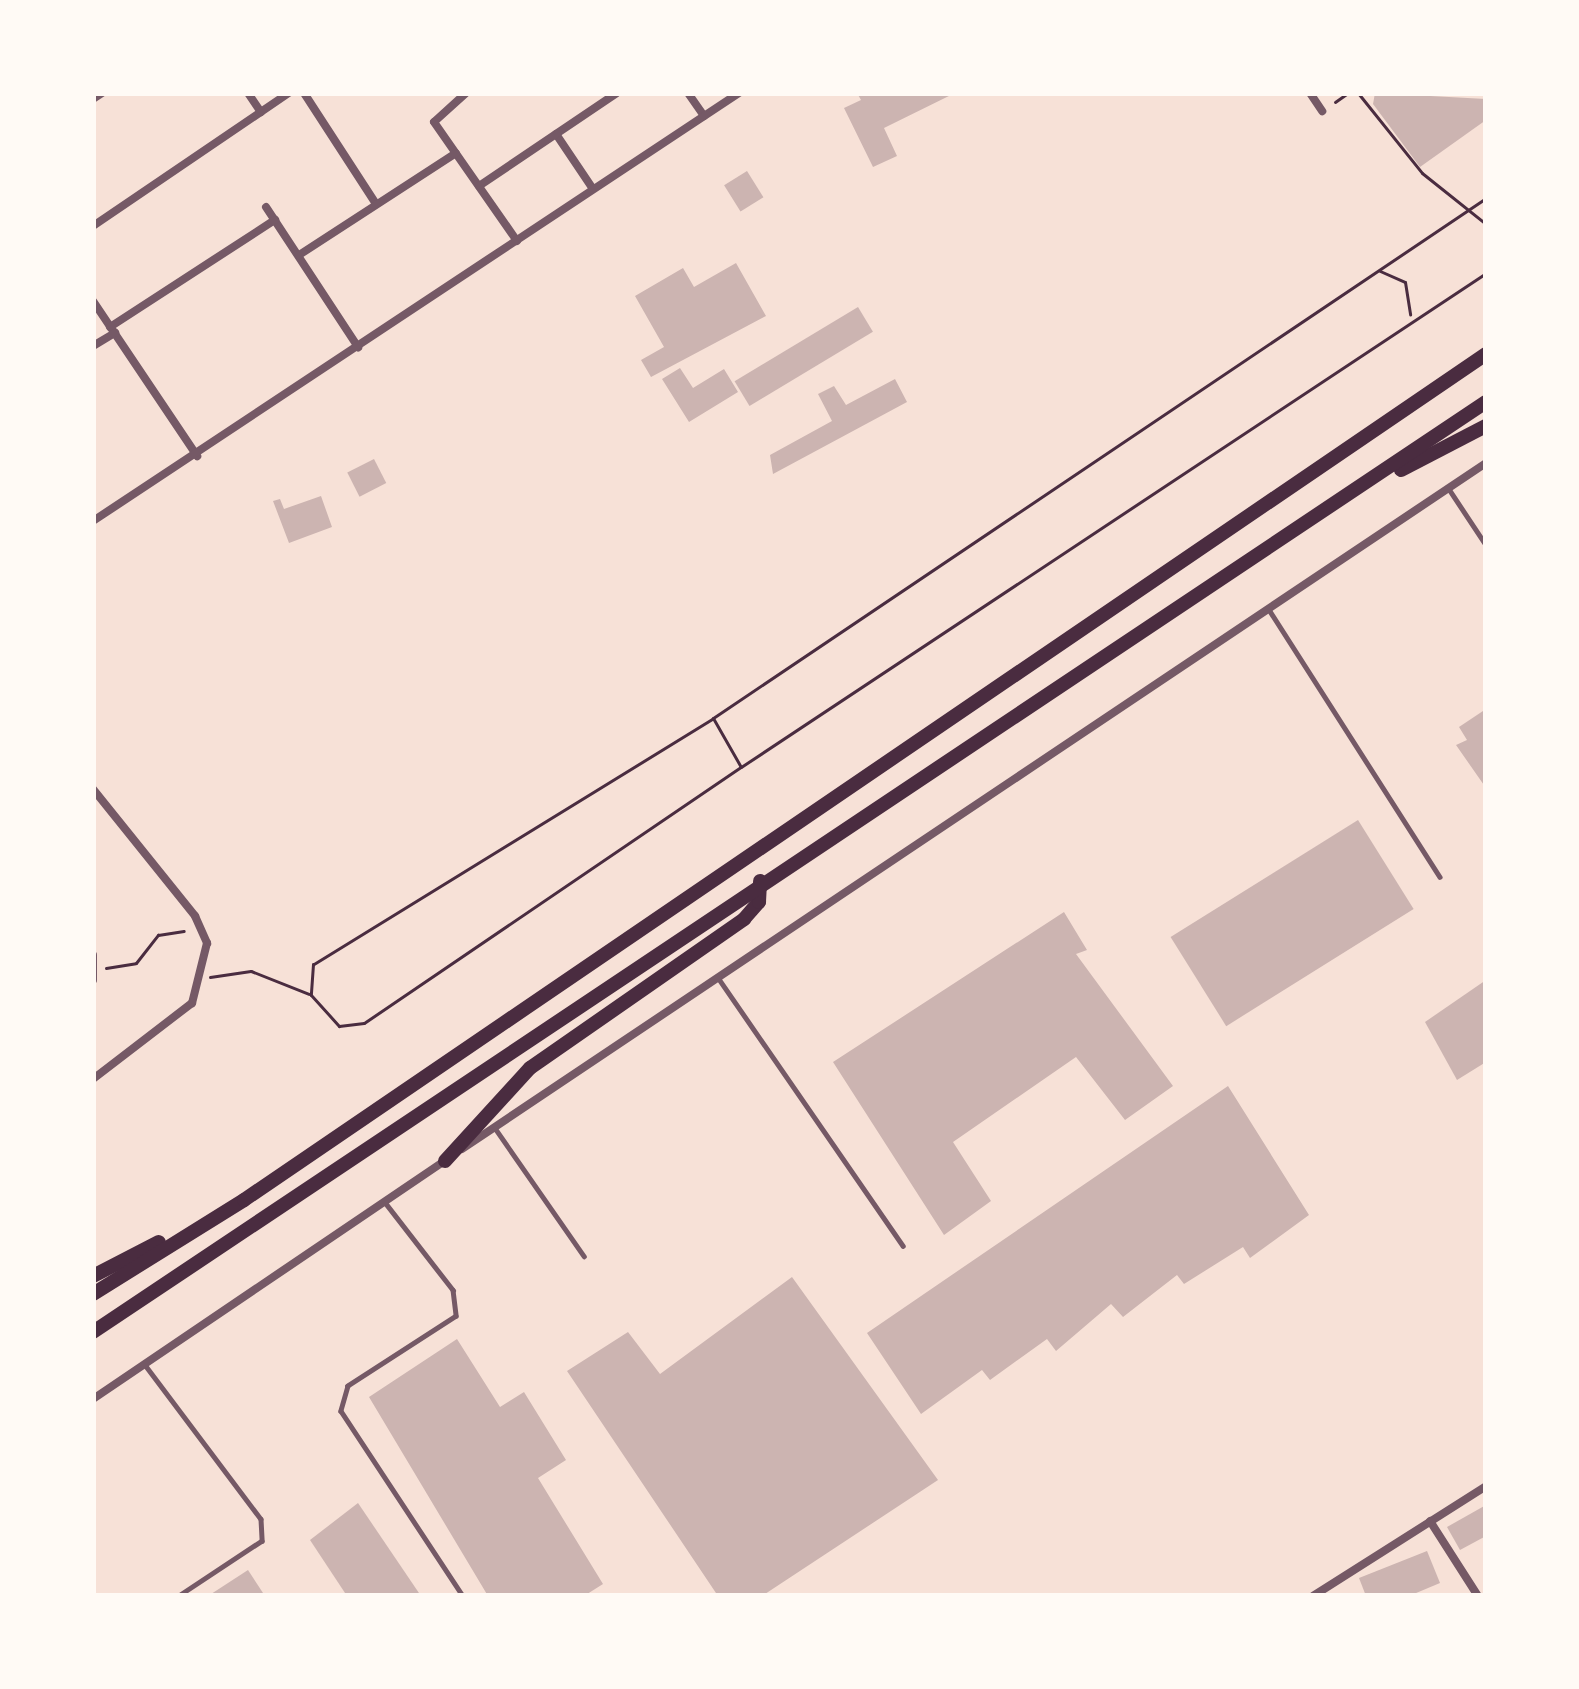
<!DOCTYPE html>
<html>
<head>
<meta charset="utf-8">
<style>
	body { margin:0 }
	#map { position:relative; width:1579px; height:1689px; overflow:hidden; background:#f7e1d7; font-family:"Noto Serif",serif }
	div>[style] { position:absolute }
	.building>* { inset:0; background:#ccb4b1; transform-origin:0 0 }
	.path>* { height:3px; margin:-1.5px; padding:0 1.5px; transform-origin:1.5px; border-radius:1.5px; background:#4a2c40 }
	.service>* { height:4.5px; margin:-2.25px; padding:0 2.25px; transform-origin:2.25px; border-radius:2.25px; background:#755966 }
	.minor>* { height:8px; margin:-4px; padding:0 4px; transform-origin:4px; border-radius:4px; background:#755966 }
	.trunk>* { height:14px; margin:-7px; padding:0 7px; transform-origin:7px; border-radius:7px; background:#4a2c40 }
	span { translate:-50% -50%; white-space:nowrap; text-align:center; line-height:1.15; -webkit-text-stroke:9px #fffaf5; paint-order:stroke }
	.frame { position:absolute; inset:0; border:96px solid #fffaf5; pointer-events:none }
</style>
</head>
<body>
<div id="map">
	<div class="building">
		<i style="clip-path:polygon(857px 93px,955px 93px,884px 128px,897px 156px,873px 167px,844px 108px,861px 100px)"></i>
		<i style="clip-path:polygon(1375px 93px,1486px 99px,1486px 120px,1420px 167px,1373px 104px)"></i>
		<i style="left:747px;top:171px;width:31px;height:27px;rotate:58deg"></i>
		<i style="clip-path:polygon(736px 263px,766px 316px,651px 377px,641px 360px,664px 347px,635px 296px,683px 268px,694px 287px)"></i>
		<i style="left:858px;top:307px;width:29px;height:144px;rotate:59deg"></i>
		<i style="clip-path:polygon(680px 368px,693px 388px,724px 369px,738px 392px,689px 422px,662px 379px)"></i>
		<i style="clip-path:polygon(895px 379px,907px 402px,773px 474px,770px 455px,832px 421px,818px 394px,834px 386px,846px 405px)"></i>
		<i style="left:374px;top:459px;width:27px;height:30px;rotate:63deg"></i>
		<i style="clip-path:polygon(321px 496px,332px 527px,289px 543px,273px 501px,280px 499px,284px 509px)"></i>
		<i style="clip-path:polygon(1486px 709px,1486px 788px,1456px 745px,1467px 740px,1459px 727px)"></i>
		<i style="left:1358px;top:820px;width:105px;height:221px;rotate:58deg"></i>
		<i style="clip-path:polygon(1064px 912px,1087px 950px,1076px 954px,1173px 1086px,1125px 1120px,1076px 1057px,953px 1142px,991px 1201px,944px 1235px,833px 1062px)"></i>
		<i style="clip-path:polygon(1486px 980px,1486px 1062px,1457px 1080px,1425px 1022px)"></i>
		<i style="clip-path:polygon(1228px 1086px,1309px 1215px,1250px 1258px,1243px 1247px,1184px 1284px,1177px 1275px,1123px 1317px,1111px 1304px,1056px 1351px,1047px 1339px,990px 1380px,982px 1370px,921px 1414px,867px 1333px)"></i>
		<i style="clip-path:polygon(792px 1277px,938px 1480px,765px 1594px,718px 1596px,567px 1371px,628px 1332px,660px 1374px)"></i>
		<i style="clip-path:polygon(457px 1339px,500px 1407px,524px 1392px,566px 1460px,538px 1478px,603px 1584px,584px 1596px,488px 1596px,369px 1397px)"></i>
		<i style="clip-path:polygon(358px 1503px,421px 1596px,347px 1596px,310px 1540px)"></i>
		<i style="clip-path:polygon(1486px 1505px,1486px 1536px,1460px 1550px,1447px 1527px)"></i>
		<i style="clip-path:polygon(1427px 1551px,1440px 1583px,1409px 1596px,1366px 1596px,1359px 1578px)"></i>
		<i style="clip-path:polygon(248px 1570px,265px 1596px,208px 1596px)"></i>
	</div>
	<div class="path">
		<i style="left:1358px;top:93px;width:102px;rotate:51.3deg"></i>
		<i style="left:1422px;top:173px;width:82px;rotate:38.6deg"></i>
		<i style="left:1335px;top:102px;width:16px;rotate:-35deg"></i>
		<i style="left:1486px;top:198px;width:932px;rotate:146.07deg"></i>
		<i style="left:713px;top:718px;width:56px;rotate:60.3deg"></i>
		<i style="left:741px;top:767px;width:894px;rotate:-33.55deg"></i>
		<i style="left:1380px;top:271px;width:27px;rotate:24deg"></i>
		<i style="left:1405px;top:282px;width:33px;rotate:81deg"></i>
		<i style="left:712px;top:719px;width:468px;rotate:148.4deg"></i>
		<i style="left:313px;top:964px;width:31px;rotate:94deg"></i>
		<i style="left:311px;top:995px;width:42px;rotate:47.9deg"></i>
		<i style="left:339px;top:1026px;width:25px;rotate:-7deg"></i>
		<i style="left:364px;top:1023px;width:455px;rotate:-34.2deg"></i>
		<i style="left:106px;top:968px;width:30px;rotate:-9deg"></i>
		<i style="left:136px;top:963px;width:36px;rotate:-52deg"></i>
		<i style="left:158px;top:935px;width:26px;rotate:-9deg"></i>
		<i style="left:210px;top:977px;width:41px;rotate:-8.3deg"></i>
		<i style="left:251px;top:971px;width:62px;rotate:21.6deg"></i>
	</div>
	<div class="service">
		<i style="left:1449px;top:489px;width:67px;rotate:56.5deg"></i>
		<i style="left:1268px;top:608px;width:319px;rotate:57.4deg"></i>
		<i style="left:719px;top:979px;width:324px;rotate:55.4deg"></i>
		<i style="left:495px;top:1128px;width:156px;rotate:55.2deg"></i>
		<i style="left:384px;top:1201px;width:113px;rotate:52.2deg"></i>
		<i style="left:453px;top:1290px;width:26px;rotate:83deg"></i>
		<i style="left:456px;top:1316px;width:129px;rotate:147.1deg"></i>
		<i style="left:348px;top:1386px;width:26px;rotate:106deg"></i>
		<i style="left:341px;top:1411px;width:222px;rotate:56.6deg"></i>
		<i style="left:146px;top:1366px;width:191px;rotate:53.1deg"></i>
		<i style="left:261px;top:1519px;width:22px;rotate:87deg"></i>
		<i style="left:262px;top:1541px;width:100px;rotate:146.5deg"></i>
	</div>
	<div class="minor">
		<i style="left:248px;top:93px;width:23px;rotate:56deg"></i>
		<i style="left:304px;top:93px;width:132px;rotate:57deg"></i>
		<i style="left:466px;top:93px;width:43px;rotate:137.8deg"></i>
		<i style="left:434px;top:122px;width:145px;rotate:55.1deg"></i>
		<i style="left:688px;top:93px;width:28px;rotate:55deg"></i>
		<i style="left:1310px;top:93px;width:22px;rotate:56deg"></i>
		<i style="left:93px;top:99px;width:11px;rotate:-34deg"></i>
		<i style="left:556px;top:134px;width:66px;rotate:56.1deg"></i>
		<i style="left:479px;top:186px;width:166px;rotate:-34deg"></i>
		<i style="left:266px;top:207px;width:168px;rotate:56.7deg"></i>
		<i style="left:93px;top:226px;width:237px;rotate:-34.2deg"></i>
		<i style="left:299px;top:255px;width:187px;rotate:-33deg"></i>
		<i style="left:93px;top:301px;width:187px;rotate:56.1deg"></i>
		<i style="left:110px;top:327px;width:197px;rotate:-33deg"></i>
		<i style="left:93px;top:346px;width:26px;rotate:-31deg"></i>
		<i style="left:93px;top:521px;width:775px;rotate:-33.53deg"></i>
		<i style="left:93px;top:789px;width:163px;rotate:51.2deg"></i>
		<i style="left:195px;top:916px;width:30px;rotate:66deg"></i>
		<i style="left:207px;top:943px;width:62px;rotate:104deg"></i>
		<i style="left:192px;top:1003px;width:125px;rotate:142.5deg"></i>
		<i style="left:93px;top:955px;width:25px;rotate:90deg"></i>
		<i style="left:462px;top:1149px;width:1233px;rotate:-33.82deg"></i>
		<i style="left:93px;top:1399px;width:424px;rotate:-34.1deg"></i>
		<i style="left:1430px;top:1521px;width:89px;rotate:57.4deg"></i>
		<i style="left:1313px;top:1596px;width:205px;rotate:-32.4deg"></i>
	</div>
	<div class="trunk">
		<i style="left:1401px;top:470px;width:96px;rotate:-27.4deg"></i>
		<i style="left:445px;top:1161px;width:126px;rotate:-47.6deg"></i>
		<i style="left:530px;top:1068px;width:261px;rotate:-34.8deg"></i>
		<i style="left:744px;top:919px;width:23px;rotate:-49deg"></i>
		<i style="left:759px;top:902px;width:21px;rotate:-87deg"></i>
		<i style="left:93px;top:1276px;width:74px;rotate:-27.3deg"></i>
		<i style="left:93px;top:1294px;width:178px;rotate:-31.9deg"></i>
		<i style="left:244px;top:1200px;width:1503px;rotate:-34.26deg"></i>
		<i style="left:93px;top:1332px;width:1675px;rotate:-33.73deg"></i>
	</div>
	<div class="frame"></div>
</div>
</body>
</html>
